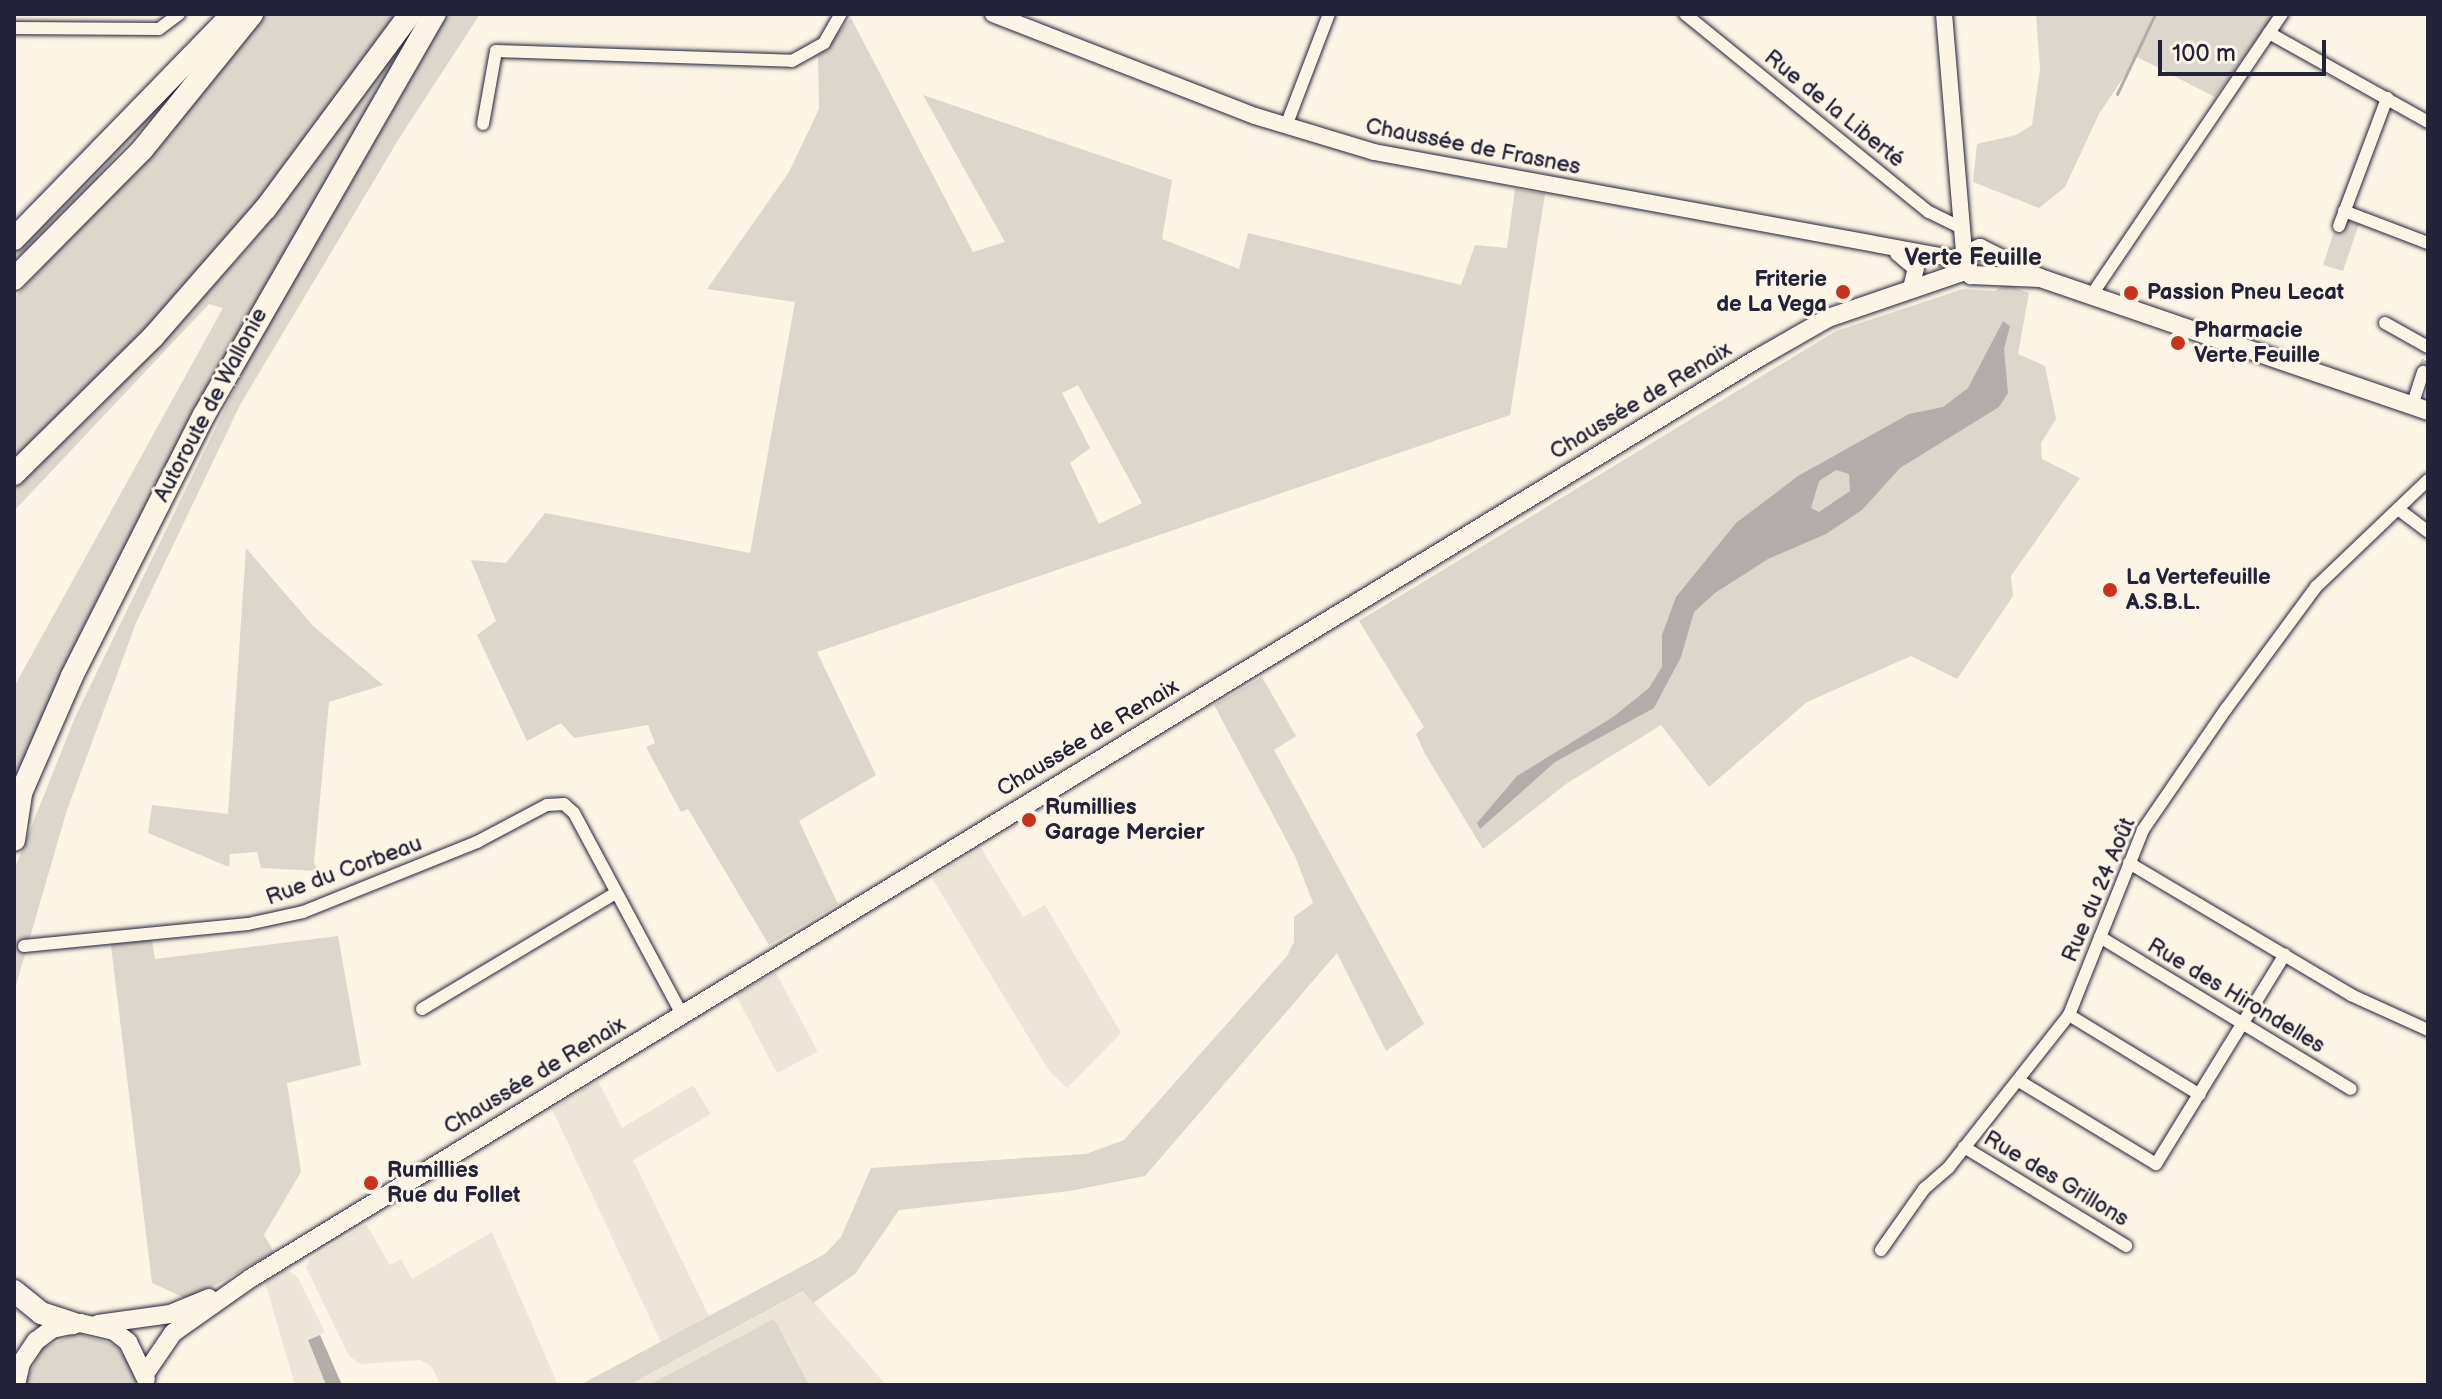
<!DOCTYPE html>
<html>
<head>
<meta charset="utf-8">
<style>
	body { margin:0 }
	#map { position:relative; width:2442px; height:1399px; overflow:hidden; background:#fcf5e5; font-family:"Balsamiq Sans",sans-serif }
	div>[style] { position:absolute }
	.built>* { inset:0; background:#ece5d8; transform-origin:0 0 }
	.green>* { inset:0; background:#dcd6cc }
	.water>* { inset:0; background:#b2adab }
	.stream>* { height:3px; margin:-1.5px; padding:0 1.5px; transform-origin:1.5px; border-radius:1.5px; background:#b2adab }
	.street-tunnel>* { height:12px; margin-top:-6px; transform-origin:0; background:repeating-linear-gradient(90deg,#d0cbc3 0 12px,transparent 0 18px) }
	.roads { filter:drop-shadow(0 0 2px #22223b) drop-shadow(0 0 2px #22223b) }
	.street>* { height:12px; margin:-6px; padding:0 6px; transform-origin:6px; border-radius:6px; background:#fcf5e5 }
	.secondary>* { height:16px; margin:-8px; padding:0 8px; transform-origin:8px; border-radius:8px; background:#fcf5e5 }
	.primary>* { height:18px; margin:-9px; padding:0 9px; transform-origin:9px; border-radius:9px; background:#fcf5e5 }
	.highway>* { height:22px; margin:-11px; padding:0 11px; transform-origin:11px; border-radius:11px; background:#fcf5e5 }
	.dots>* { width:22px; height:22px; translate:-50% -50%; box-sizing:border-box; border:4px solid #fcf5e5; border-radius:50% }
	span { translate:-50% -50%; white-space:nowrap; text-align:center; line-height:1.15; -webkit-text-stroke:6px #fcf5e5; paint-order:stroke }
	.street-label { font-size:22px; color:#22223b }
	.poi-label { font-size:22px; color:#22223b; font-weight:700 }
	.right { translate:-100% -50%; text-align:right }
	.left { translate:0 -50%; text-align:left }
	.neighbourhood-label { font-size:24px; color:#22223b; font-weight:700 }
	.frame { position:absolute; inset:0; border:16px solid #22223b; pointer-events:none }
	.scale { position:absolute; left:2158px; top:40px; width:168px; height:36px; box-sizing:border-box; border:4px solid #22223b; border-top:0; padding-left:10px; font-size:24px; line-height:28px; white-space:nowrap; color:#22223b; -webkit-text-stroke:6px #fcf5e5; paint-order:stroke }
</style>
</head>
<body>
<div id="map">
	<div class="built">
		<i style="clip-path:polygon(981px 848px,1023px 917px,1045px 905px,1121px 1033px,1067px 1088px,1049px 1071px,932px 878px)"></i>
		<i style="left:776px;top:973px;width:89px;height:46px;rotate:62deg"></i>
		<i style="clip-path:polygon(598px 1081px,622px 1128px,693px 1085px,711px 1114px,633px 1160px,709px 1316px,661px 1342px,552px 1109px)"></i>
		<i style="clip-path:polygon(366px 1224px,390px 1265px,401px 1259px,412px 1279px,492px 1232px,558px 1385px,441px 1385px,431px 1366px,420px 1360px,360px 1364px,349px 1356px,306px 1267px,310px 1259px)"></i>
		<i style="clip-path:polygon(286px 1268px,298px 1278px,325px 1332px,308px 1340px,326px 1385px,295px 1385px,265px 1282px)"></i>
		<i style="clip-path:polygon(804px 1291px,886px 1385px,629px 1385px)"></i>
	</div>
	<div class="green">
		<i style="clip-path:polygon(266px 14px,401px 14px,312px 137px,203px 270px,75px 405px,14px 461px,14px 298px,177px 125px)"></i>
		<i style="clip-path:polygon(448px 14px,480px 14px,400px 137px,240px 405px,136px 623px,67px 810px,14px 992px,14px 870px,76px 715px,254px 349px)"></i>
		<i style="clip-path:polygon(2036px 14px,2275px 14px,2215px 97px,2137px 57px,2099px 114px,2065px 187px,2039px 208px,1973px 182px,1977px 144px,2016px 135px,2032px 125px,2040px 69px)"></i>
		<i style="clip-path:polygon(421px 16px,246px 320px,157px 488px,14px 784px,14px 687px,223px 308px,209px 304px,14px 511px,14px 488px,96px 411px,248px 248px)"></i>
		<i style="clip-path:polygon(evenodd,851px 18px,973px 252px,1005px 242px,923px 95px,1172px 180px,1162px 239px,1239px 269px,1248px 233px,1461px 285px,1475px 245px,1507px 248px,1515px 189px,1545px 194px,1510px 415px,817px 652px,876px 775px,799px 821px,838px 904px,769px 945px,688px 809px,681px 812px,646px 747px,655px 743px,648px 725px,574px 738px,561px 723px,527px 741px,477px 635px,496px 621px,471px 560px,506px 563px,545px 513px,750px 553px,795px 302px,707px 289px,789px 172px,819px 109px,818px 55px,851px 18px,1078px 385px,1142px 503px,1099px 524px,1070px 463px,1090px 448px,1062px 393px,1078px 385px)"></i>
		<i style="clip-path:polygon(196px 66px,94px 181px,14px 261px,14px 248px)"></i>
		<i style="clip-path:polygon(2348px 221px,2359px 224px,2343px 271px,2323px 265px,2335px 228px,2343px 230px)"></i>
		<i style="clip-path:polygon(2005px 284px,2029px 293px,2018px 354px,2045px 366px,2056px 419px,2041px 443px,2042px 459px,2080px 478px,2011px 576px,2013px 596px,1957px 679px,1911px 656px,1807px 702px,1709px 787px,1661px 725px,1566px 784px,1483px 849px,1425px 754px,1416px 734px,1424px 727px,1359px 621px,1836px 331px,1963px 289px,1995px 291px)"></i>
		<i style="clip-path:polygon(246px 548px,313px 626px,383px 685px,329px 702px,314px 862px,318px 871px,261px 868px,257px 852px,230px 854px,229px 867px,148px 833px,152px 805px,228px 814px)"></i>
		<i style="clip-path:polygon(1262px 677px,1296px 736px,1274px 750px,1424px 1024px,1386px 1051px,1337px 953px,1145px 1176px,1070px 1191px,899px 1210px,855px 1274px,813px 1303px,803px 1291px,629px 1385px,580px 1385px,825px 1254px,841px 1237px,871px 1168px,1086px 1154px,1124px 1140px,1287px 956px,1294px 942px,1294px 917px,1313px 903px,1295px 856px,1214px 705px)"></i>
		<i style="clip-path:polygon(151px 934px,155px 959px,338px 936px,361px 1065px,287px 1083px,301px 1172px,264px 1235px,274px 1252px,189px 1300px,152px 1283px,110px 938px)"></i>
		<i style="clip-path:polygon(774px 1319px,809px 1385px,649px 1385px)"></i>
		<i style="clip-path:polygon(77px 1333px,115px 1345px,132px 1366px,136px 1385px,25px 1385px,41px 1349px)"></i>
	</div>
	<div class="water">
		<i style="clip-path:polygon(evenodd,2003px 321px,2010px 326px,2004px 349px,2008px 393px,1999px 407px,1900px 468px,1862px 510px,1826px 534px,1768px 559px,1715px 593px,1694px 612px,1681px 657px,1654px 708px,1555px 762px,1480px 829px,1477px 823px,1517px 776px,1613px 717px,1649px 688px,1662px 667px,1662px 635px,1676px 597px,1736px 523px,1798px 476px,1909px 414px,1943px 407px,1968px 388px,2003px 321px,1836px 470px,1849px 474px,1850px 491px,1819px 512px,1811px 508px,1819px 481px,1836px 470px)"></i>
		<i style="clip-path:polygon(320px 1335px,342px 1385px,326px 1385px,308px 1340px)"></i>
	</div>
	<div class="stream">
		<i style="left:2117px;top:94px;width:89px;rotate:-64.6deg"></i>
	</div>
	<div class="street-tunnel">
		<i style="left:2423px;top:372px;width:14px;rotate:-69deg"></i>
	</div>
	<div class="roads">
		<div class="street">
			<i style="left:1685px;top:14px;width:314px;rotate:39.1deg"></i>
			<i style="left:1929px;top:212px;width:37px;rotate:26deg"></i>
			<i style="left:14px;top:28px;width:145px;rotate:0.4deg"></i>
			<i style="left:159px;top:29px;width:25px;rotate:-37deg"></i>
			<i style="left:2269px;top:33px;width:182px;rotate:29.2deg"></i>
			<i style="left:483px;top:124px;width:74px;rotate:-79.9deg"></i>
			<i style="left:496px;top:51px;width:296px;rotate:1.9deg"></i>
			<i style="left:792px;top:61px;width:37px;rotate:-29deg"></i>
			<i style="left:824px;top:43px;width:34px;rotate:-60deg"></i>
			<i style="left:1286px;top:126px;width:120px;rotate:-69deg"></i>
			<i style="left:2344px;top:211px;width:90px;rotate:20.9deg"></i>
			<i style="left:2339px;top:226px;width:137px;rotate:-69.4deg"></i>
			<i style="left:2091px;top:296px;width:341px;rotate:-55.9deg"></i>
			<i style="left:2385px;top:323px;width:49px;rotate:29.2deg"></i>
			<i style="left:2412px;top:406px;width:36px;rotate:-72deg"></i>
			<i style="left:2398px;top:509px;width:38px;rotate:37deg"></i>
			<i style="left:2129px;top:863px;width:258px;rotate:30.7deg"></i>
			<i style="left:2351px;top:995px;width:85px;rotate:24.4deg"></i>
			<i style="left:2100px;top:937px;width:293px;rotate:31.2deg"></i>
			<i style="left:24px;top:946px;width:225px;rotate:-5.6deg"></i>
			<i style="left:248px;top:924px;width:56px;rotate:-12.3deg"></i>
			<i style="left:303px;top:912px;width:188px;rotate:-21.9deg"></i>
			<i style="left:477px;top:842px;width:79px;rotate:-27.9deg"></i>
			<i style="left:547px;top:805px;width:17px;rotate:-3deg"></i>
			<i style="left:564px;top:804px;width:13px;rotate:42deg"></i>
			<i style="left:574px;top:813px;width:228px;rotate:61.8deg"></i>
			<i style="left:422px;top:1009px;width:226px;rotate:-30.9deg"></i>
			<i style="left:2069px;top:1015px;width:153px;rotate:31.4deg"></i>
			<i style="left:2019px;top:1081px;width:160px;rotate:31.2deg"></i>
			<i style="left:2156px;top:1164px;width:246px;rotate:-58.4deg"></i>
			<i style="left:1964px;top:1147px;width:190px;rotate:31.4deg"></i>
			<i style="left:1881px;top:1250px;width:75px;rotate:-54.8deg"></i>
			<i style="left:1924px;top:1189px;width:33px;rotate:-41deg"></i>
			<i style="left:1949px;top:1167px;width:194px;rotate:-51.7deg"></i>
			<i style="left:2069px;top:1015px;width:199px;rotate:-68.2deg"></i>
			<i style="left:2143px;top:830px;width:147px;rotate:-55.6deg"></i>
			<i style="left:2226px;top:709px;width:152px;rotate:-53.6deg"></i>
			<i style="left:2316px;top:587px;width:155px;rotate:-43.7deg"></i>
		</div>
		<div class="secondary">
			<i style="left:993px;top:14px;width:281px;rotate:21.3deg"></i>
			<i style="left:1255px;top:116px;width:124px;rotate:16.8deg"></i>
			<i style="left:1374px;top:152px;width:598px;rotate:10.41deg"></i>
			<i style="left:1944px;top:14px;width:240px;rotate:85.2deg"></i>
			<i style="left:1898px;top:253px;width:23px;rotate:40deg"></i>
			<i style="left:1916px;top:268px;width:21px;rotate:104deg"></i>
		</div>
		<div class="primary">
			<i style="left:2040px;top:278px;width:67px;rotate:-153.4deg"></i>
			<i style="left:1980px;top:248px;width:19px;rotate:155deg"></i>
			<i style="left:1963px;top:256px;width:21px;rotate:67deg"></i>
			<i style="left:1971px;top:275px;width:69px;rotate:2.5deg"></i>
			<i style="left:2040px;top:278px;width:410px;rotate:18.9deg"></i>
			<i style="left:98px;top:1324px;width:73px;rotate:-7.9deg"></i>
			<i style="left:170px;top:1314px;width:42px;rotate:-22.3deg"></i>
			<i style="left:145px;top:1374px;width:50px;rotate:-55.7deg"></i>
			<i style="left:173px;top:1333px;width:95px;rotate:-35.2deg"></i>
			<i style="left:251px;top:1278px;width:1768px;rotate:-31.4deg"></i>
			<i style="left:1760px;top:357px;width:78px;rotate:-29.8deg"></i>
			<i style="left:1828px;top:318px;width:145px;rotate:-18.9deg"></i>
			<i style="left:16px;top:1385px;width:23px;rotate:-77deg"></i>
			<i style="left:21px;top:1363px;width:27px;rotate:-56deg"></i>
			<i style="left:36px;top:1341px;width:20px;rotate:-37deg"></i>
			<i style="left:52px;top:1329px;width:29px;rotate:-12deg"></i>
			<i style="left:80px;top:1323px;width:35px;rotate:13deg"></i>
			<i style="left:114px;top:1331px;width:18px;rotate:38deg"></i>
			<i style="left:128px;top:1342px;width:41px;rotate:64.1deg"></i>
		</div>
		<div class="highway">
			<i style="left:14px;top:239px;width:314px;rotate:-45.8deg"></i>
			<i style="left:14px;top:279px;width:182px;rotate:-45.2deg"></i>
			<i style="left:142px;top:150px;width:175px;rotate:-51deg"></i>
			<i style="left:14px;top:474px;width:195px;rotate:-44.6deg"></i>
			<i style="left:153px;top:337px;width:171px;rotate:-48.8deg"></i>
			<i style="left:266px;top:208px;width:242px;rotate:-53.4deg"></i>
			<i style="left:14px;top:809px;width:145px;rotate:-66.4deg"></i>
			<i style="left:72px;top:676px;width:292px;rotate:-63.2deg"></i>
			<i style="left:204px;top:415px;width:463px;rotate:-60.1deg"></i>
			<i style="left:14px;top:840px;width:47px;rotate:-81.3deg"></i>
			<i style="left:14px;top:1291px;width:35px;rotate:39deg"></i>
			<i style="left:41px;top:1313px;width:33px;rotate:18deg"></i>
		</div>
	</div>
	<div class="dots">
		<i style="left:1843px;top:292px;background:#c8321e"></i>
		<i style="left:2131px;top:293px;background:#c8321e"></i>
		<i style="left:2178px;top:343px;background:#c8321e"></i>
		<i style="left:2110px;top:590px;background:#c8321e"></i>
		<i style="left:1029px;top:820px;background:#c8321e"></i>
		<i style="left:371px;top:1183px;background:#c8321e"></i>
	</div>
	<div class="street-label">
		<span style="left:1834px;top:109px;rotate:39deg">Rue de la Liberté</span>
		<span style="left:1473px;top:147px;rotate:11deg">Chaussée de Frasnes</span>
		<span style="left:1641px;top:401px;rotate:-31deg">Chaussée de Renaix</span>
		<span style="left:211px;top:405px;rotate:-62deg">Autoroute de Wallonie</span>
		<span style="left:1088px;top:738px;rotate:-31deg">Chaussée de Renaix</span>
		<span style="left:344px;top:871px;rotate:-20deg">Rue du Corbeau</span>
		<span style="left:2099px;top:890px;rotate:-67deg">Rue du 24 Août</span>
		<span style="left:2236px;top:996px;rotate:31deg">Rue des Hirondelles</span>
		<span style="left:535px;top:1076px;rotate:-31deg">Chaussée de Renaix</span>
		<span style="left:2056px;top:1179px;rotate:31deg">Rue des Grillons</span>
	</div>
	<div class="poi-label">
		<span class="right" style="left:1827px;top:292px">Friterie<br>de La Vega</span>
		<span class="left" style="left:2147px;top:293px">Passion Pneu Lecat</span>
		<span class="left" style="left:2194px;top:343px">Pharmacie<br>Verte Feuille</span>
		<span class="left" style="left:2126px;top:590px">La Vertefeuille<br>A.S.B.L.</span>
		<span class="left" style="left:1045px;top:820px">Rumillies<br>Garage Mercier</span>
		<span class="left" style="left:387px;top:1183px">Rumillies<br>Rue du Follet</span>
	</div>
	<div class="neighbourhood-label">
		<span style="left:1973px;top:258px">Verte Feuille</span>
	</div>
	<div class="frame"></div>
	<div class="scale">100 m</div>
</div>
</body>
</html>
